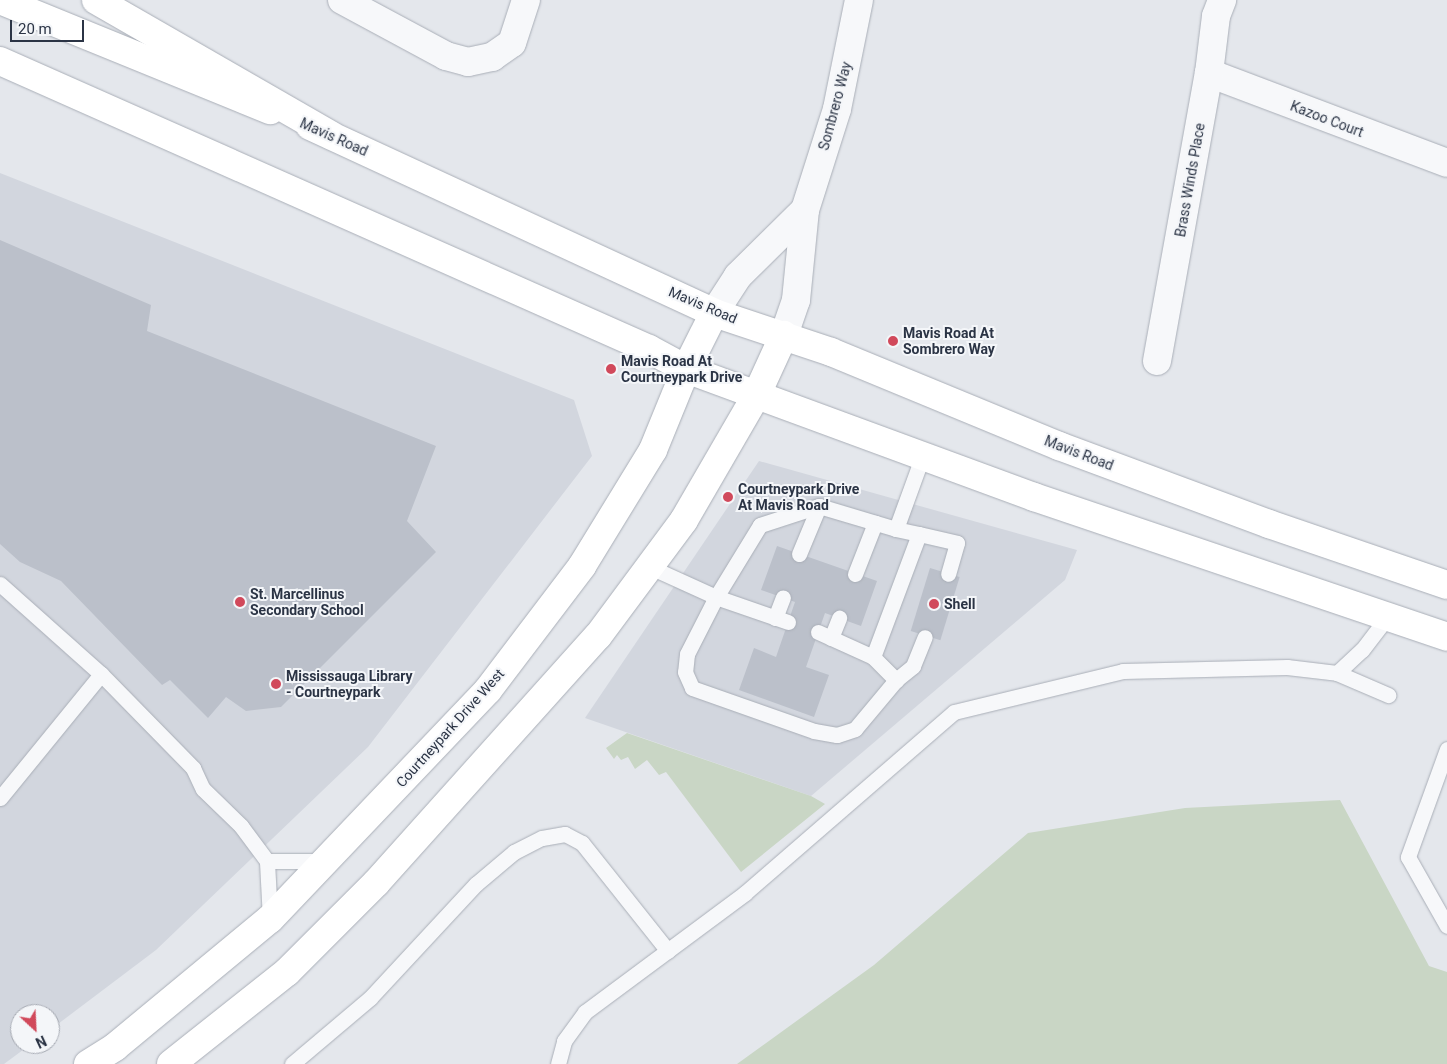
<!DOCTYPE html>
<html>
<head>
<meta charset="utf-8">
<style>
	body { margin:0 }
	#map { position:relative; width:1447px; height:1064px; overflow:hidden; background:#e4e7ec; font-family:Roboto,sans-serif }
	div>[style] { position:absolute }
	.built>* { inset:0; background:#d2d6de }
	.green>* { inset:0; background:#c9d6c5 }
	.building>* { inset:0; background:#bbc0ca; transform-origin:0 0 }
	.roads { filter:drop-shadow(0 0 1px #a9aeb7) drop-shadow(0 0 1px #a9aeb7) }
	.service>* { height:15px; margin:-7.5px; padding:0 7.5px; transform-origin:7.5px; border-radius:7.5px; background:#f7f8fa }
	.minor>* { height:28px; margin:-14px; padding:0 14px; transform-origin:14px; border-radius:14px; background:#f7f8fa }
	.tertiary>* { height:28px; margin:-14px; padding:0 14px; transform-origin:14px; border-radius:14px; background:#f7f8fa }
	.secondary>* { height:28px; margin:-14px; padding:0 14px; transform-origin:14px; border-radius:14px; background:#fff }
	.motorway>* { height:28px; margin:-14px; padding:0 14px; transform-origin:14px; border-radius:14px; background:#fff }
	.dots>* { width:14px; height:14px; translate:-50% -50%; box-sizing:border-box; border:2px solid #f4f6f9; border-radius:50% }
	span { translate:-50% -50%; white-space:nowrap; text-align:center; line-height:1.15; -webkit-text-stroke:4px #f4f6f9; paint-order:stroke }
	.street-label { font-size:14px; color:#2b3445 }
	.poi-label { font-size:14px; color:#2b3445; font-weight:700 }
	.left { translate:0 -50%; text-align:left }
	.north { position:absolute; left:10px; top:1004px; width:50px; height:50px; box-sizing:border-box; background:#f4f6f9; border:1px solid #a4a8b1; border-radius:50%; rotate:155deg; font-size:14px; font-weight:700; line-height:20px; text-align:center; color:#2b3445 }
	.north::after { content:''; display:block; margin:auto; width:18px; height:22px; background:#d1495b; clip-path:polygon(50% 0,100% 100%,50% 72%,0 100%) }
	.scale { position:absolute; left:10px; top:20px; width:74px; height:22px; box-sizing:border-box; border:2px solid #2b3445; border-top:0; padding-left:6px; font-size:15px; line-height:18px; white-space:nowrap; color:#2b3445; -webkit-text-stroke:4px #f4f6f9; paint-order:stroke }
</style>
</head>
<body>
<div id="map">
	<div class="built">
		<i style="clip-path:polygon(0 173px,574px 400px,592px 456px,368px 747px,156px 950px,50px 1030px,50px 1014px,20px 1014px,20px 1044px,31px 1044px,4px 1064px,0 1064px)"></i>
		<i style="clip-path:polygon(759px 461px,1077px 550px,1065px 580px,811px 796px,585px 718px)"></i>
	</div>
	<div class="green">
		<i style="clip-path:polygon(627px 733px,811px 796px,825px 804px,741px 872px,666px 772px,659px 775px,647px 760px,635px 769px,628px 757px,621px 760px,617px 755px,614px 759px,606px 748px)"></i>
		<i style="clip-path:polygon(1340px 800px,1429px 966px,1447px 972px,1447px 1064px,737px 1064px,874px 965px,1028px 833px,1185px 808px)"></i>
	</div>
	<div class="building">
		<i style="clip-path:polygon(0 240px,151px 305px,147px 331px,436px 446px,407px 521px,436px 552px,281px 707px,246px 711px,226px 697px,208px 718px,170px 680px,162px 685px,61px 581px,20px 562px,0 544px)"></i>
		<i style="clip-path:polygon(777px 546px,877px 581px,861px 626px,825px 613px,806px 667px,829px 675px,814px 717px,739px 690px,754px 648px,776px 657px,795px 602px,761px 590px)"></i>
		<i style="left:930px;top:568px;width:31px;height:66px;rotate:17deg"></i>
	</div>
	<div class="roads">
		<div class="service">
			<i style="left:919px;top:534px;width:39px;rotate:13deg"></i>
			<i style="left:957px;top:543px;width:32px;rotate:106deg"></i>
			<i style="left:799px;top:554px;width:52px;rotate:-67.4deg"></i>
			<i style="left:650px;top:567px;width:72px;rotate:24.4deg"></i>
			<i style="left:716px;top:597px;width:84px;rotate:-58.6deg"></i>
			<i style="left:760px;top:525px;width:62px;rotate:-17.9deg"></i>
			<i style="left:819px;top:506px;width:80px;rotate:16.6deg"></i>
			<i style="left:896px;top:529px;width:79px;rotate:-70deg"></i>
			<i style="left:855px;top:574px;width:55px;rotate:-68.6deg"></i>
			<i style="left:0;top:584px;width:135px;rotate:41.7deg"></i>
			<i style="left:101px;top:674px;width:132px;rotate:45.6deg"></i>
			<i style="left:193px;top:768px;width:23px;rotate:65deg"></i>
			<i style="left:203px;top:789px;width:53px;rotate:44.2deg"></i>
			<i style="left:241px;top:826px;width:44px;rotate:53.4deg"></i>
			<i style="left:775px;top:618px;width:22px;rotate:-69deg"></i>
			<i style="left:788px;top:622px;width:76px;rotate:-160.9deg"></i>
			<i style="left:716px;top:597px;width:64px;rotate:117deg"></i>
			<i style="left:687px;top:654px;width:18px;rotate:96deg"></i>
			<i style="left:685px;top:672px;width:17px;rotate:66deg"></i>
			<i style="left:692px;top:688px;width:129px;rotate:19.4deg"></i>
			<i style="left:814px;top:731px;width:23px;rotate:10deg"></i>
			<i style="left:837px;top:735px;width:19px;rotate:-18deg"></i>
			<i style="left:855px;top:729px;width:64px;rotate:-50.1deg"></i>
			<i style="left:896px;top:680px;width:22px;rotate:-39deg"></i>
			<i style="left:913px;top:666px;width:31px;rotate:-68deg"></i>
			<i style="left:818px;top:632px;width:60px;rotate:24.4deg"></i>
			<i style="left:873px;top:657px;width:33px;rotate:45deg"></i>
			<i style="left:831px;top:638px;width:22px;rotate:-68deg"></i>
			<i style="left:873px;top:657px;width:131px;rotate:-69.5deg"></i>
			<i style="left:919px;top:534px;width:24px;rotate:-168deg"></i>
			<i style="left:1337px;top:673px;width:34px;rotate:-43deg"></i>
			<i style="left:1362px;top:650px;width:43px;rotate:-52.6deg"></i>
			<i style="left:1447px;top:749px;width:115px;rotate:109.9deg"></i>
			<i style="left:1408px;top:857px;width:79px;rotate:60.5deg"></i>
			<i style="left:0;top:798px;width:160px;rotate:-50.8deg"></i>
			<i style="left:270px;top:919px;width:58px;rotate:-93deg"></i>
			<i style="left:267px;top:861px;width:58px"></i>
			<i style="left:292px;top:1064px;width:102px;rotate:-40.2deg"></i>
			<i style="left:370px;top:998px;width:156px;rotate:-47.1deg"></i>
			<i style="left:476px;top:884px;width:50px;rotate:-40.1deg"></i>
			<i style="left:514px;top:852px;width:31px;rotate:-27deg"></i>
			<i style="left:542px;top:838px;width:23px;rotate:-10deg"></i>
			<i style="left:565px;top:834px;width:19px;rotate:28deg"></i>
			<i style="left:582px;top:843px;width:138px;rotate:51.5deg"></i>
			<i style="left:558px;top:1064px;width:24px;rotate:-75deg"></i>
			<i style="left:564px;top:1041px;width:36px;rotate:-54deg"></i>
			<i style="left:585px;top:1012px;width:199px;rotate:-36.6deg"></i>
			<i style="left:745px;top:893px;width:276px;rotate:-40.9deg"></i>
			<i style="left:954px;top:712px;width:174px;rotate:-13.6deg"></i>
			<i style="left:1123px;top:671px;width:164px;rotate:-1.4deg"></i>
			<i style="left:1287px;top:667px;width:50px;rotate:6.8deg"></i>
			<i style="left:1337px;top:673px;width:56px;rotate:23.3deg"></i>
		</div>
		<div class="minor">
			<i style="left:342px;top:0;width:118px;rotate:28.3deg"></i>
			<i style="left:446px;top:56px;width:23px;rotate:15deg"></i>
			<i style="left:468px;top:62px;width:25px;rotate:-12deg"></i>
			<i style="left:492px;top:57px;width:24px;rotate:-35deg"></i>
			<i style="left:512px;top:43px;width:45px;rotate:-72deg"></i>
			<i style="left:1209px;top:73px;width:254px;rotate:20.7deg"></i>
			<i style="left:1157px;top:361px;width:293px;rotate:-79.8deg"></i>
			<i style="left:1209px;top:73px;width:57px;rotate:-83deg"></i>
			<i style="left:1216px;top:16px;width:17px;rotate:-69deg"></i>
		</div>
		<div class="tertiary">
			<i style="left:714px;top:313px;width:44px;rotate:-57deg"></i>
			<i style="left:738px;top:276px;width:94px;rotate:-44.6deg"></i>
			<i style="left:784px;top:335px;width:37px;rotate:-71deg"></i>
			<i style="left:796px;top:300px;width:90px;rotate:-84.3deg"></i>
			<i style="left:805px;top:210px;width:106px;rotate:-72.4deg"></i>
			<i style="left:837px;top:109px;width:111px;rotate:-78.6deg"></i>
		</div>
		<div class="secondary">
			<i style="left:0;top:0;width:292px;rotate:22.2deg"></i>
			<i style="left:0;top:61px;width:710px;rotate:23.93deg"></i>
			<i style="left:649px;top:349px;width:42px;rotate:28.4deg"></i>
			<i style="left:686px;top:369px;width:371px;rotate:20.2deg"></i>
			<i style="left:1034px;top:497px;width:436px;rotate:18.7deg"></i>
			<i style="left:310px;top:126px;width:445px;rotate:24.8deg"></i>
			<i style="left:714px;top:313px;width:123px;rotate:18.4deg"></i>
			<i style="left:831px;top:352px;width:247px;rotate:22.4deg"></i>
			<i style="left:1059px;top:446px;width:224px;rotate:20.4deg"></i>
			<i style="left:1269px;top:524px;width:188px;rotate:18.9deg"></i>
			<i style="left:88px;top:1064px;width:32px;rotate:-32deg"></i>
			<i style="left:115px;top:1047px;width:201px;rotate:-39.6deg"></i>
			<i style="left:270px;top:919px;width:316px;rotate:-46.4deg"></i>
			<i style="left:488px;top:690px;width:156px;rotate:-52.8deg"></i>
			<i style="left:582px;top:566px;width:136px;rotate:-58.5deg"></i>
			<i style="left:653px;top:450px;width:87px;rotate:-67.8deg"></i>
			<i style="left:686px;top:369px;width:63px;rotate:-63.4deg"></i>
			<i style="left:171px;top:1064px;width:148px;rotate:-38.4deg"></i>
			<i style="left:287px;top:972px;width:126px;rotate:-45deg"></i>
			<i style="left:376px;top:883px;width:332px;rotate:-48.1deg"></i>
			<i style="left:598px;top:636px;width:144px;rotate:-53.4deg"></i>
			<i style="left:684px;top:520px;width:146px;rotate:-59.9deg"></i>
			<i style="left:757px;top:394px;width:65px;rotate:-65.4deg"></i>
		</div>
		<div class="motorway">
			<i style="left:96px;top:0;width:271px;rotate:29.9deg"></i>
		</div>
	</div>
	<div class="dots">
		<i style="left:893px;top:341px;background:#d1495b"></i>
		<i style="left:611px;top:369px;background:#d1495b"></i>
		<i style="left:728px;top:497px;background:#d1495b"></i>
		<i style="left:240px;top:602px;background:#d1495b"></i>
		<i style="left:934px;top:604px;background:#d1495b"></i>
		<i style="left:276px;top:684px;background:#d1495b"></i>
	</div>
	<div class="street-label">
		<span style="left:835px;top:106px;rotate:-75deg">Sombrero Way</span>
		<span style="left:1327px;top:119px;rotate:21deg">Kazoo Court</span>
		<span style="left:334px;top:137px;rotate:24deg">Mavis Road</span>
		<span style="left:1190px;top:180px;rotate:-80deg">Brass Winds Place</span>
		<span style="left:703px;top:305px;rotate:23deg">Mavis Road</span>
		<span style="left:1079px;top:453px;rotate:21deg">Mavis Road</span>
		<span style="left:450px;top:728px;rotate:-48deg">Courtneypark Drive West</span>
	</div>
	<div class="poi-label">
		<span class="left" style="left:903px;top:341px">Mavis Road At<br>Sombrero Way</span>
		<span class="left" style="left:621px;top:369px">Mavis Road At<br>Courtneypark Drive</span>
		<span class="left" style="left:738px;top:497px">Courtneypark Drive<br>At Mavis Road</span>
		<span class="left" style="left:250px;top:602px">St. Marcellinus<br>Secondary School</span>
		<span class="left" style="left:944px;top:604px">Shell</span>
		<span class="left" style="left:286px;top:684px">Mississauga Library<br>- Courtneypark</span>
	</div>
	<div class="north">N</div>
	<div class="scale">20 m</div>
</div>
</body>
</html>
